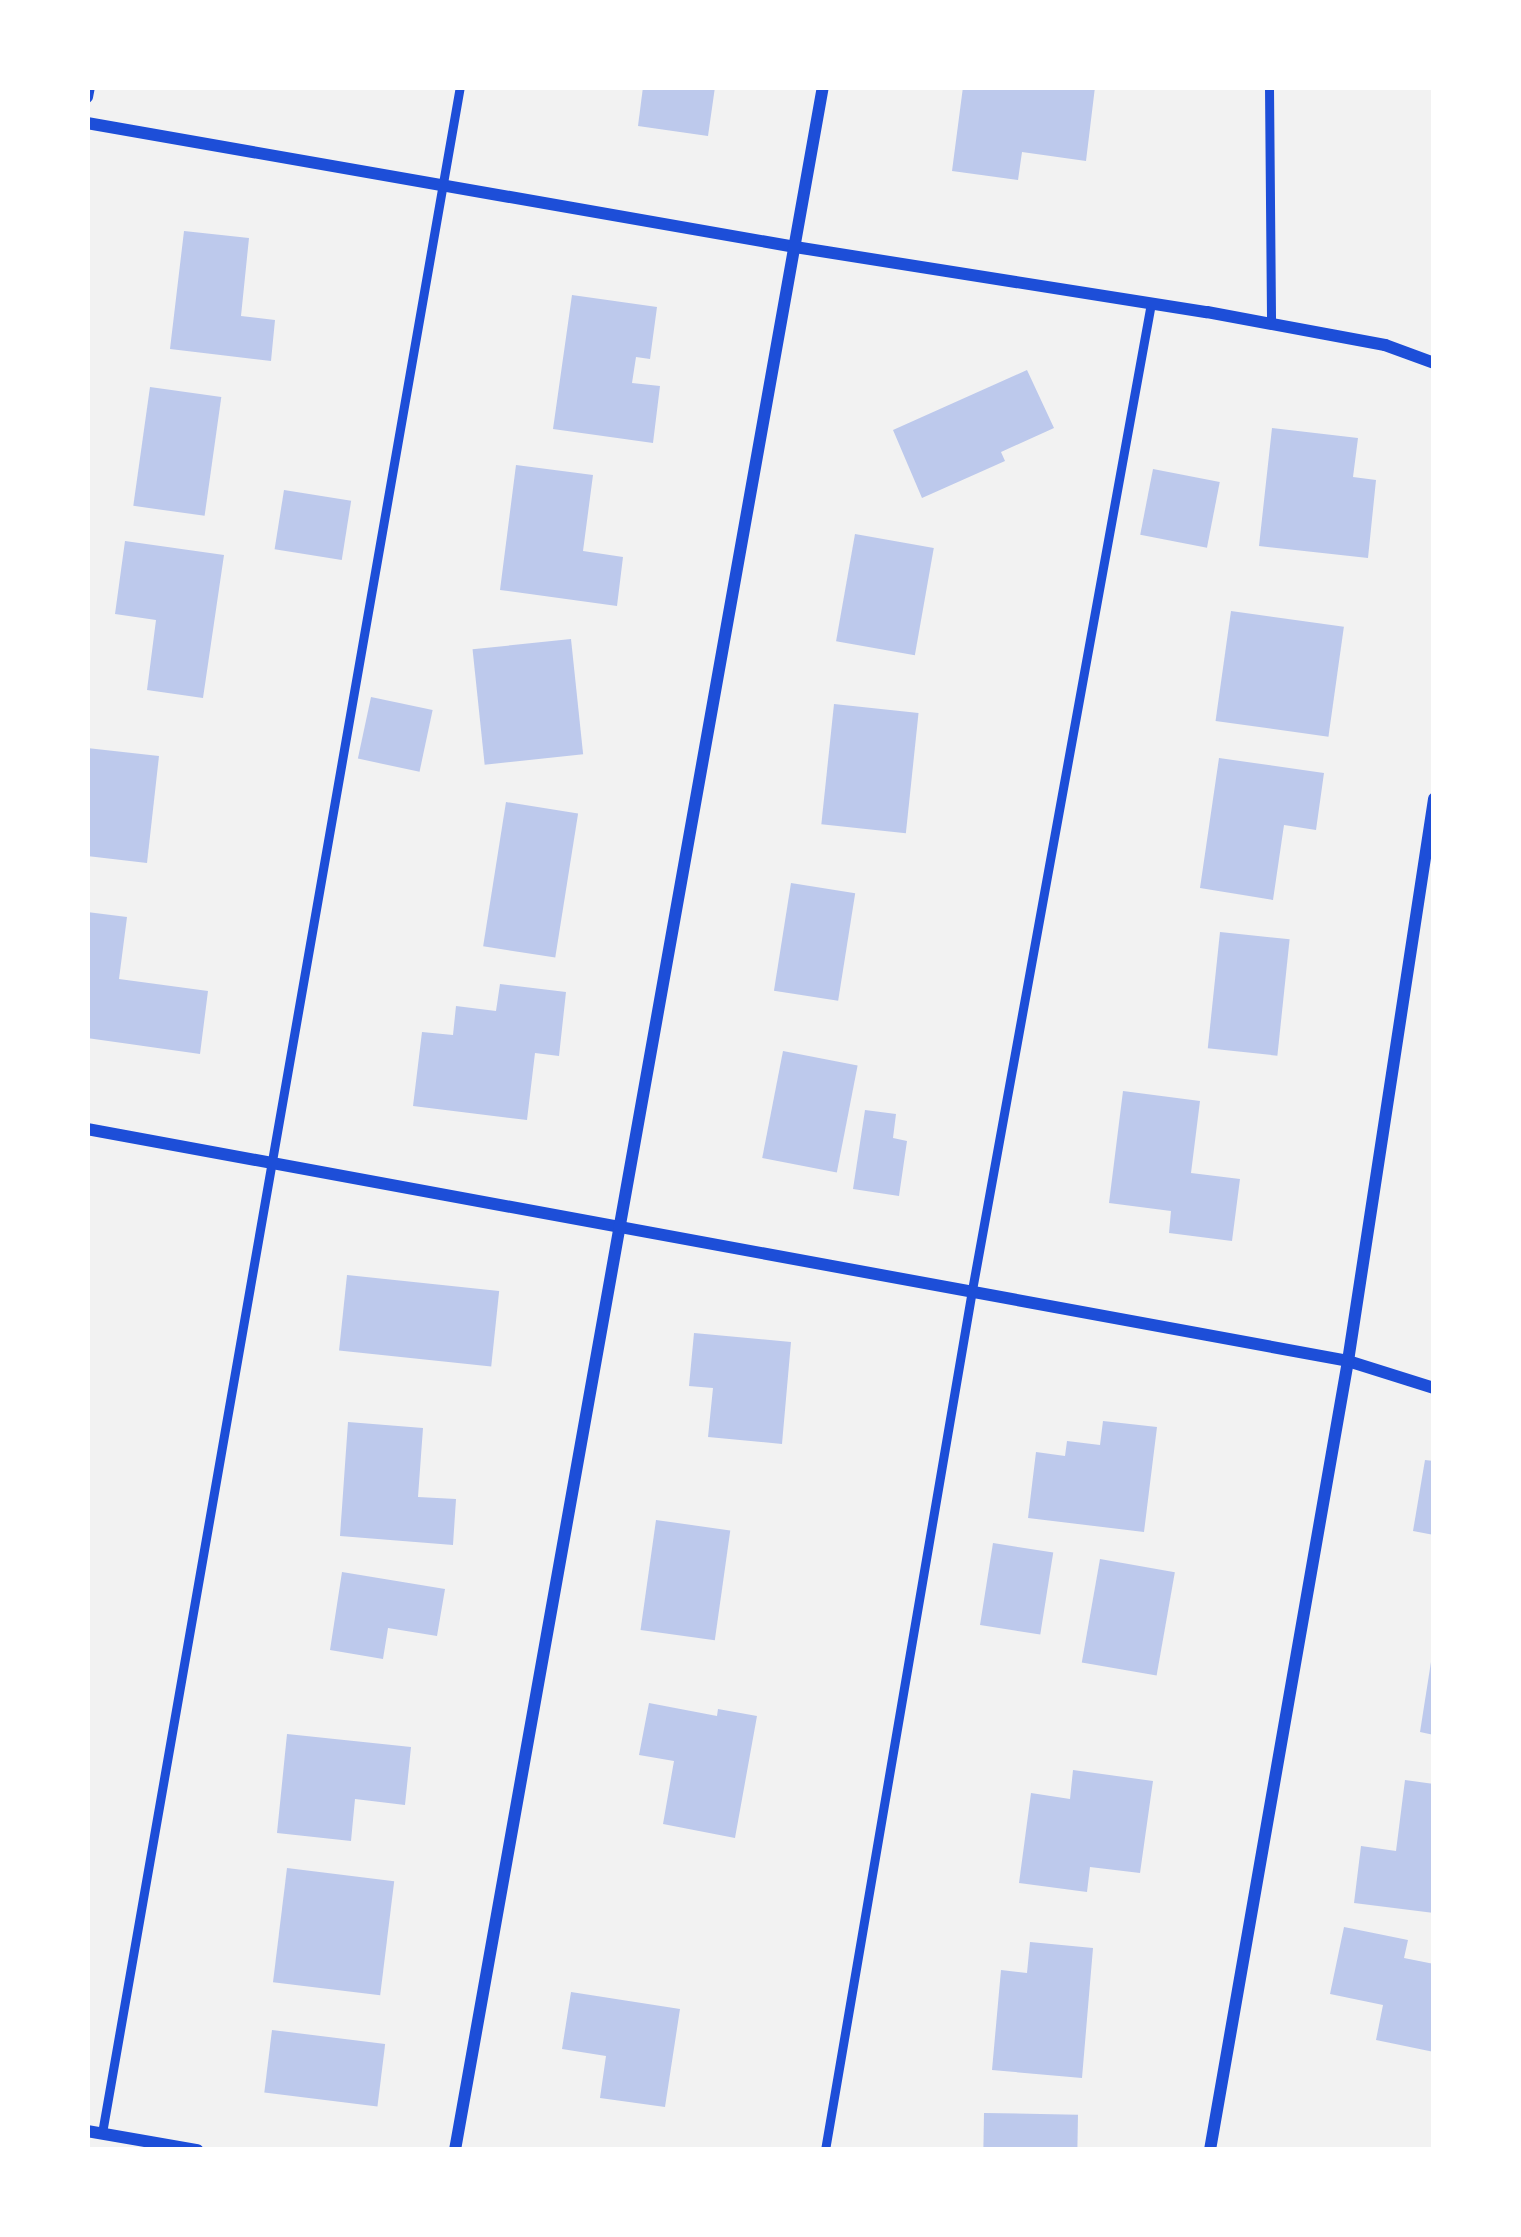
<!DOCTYPE html>
<html>
<head>
<meta charset="utf-8">
<style>
	body { margin:0 }
	#map { position:relative; width:1521px; height:2237px; overflow:hidden; background:#f2f2f2; font-family:Ubuntu,sans-serif }
	div>[style] { position:absolute }
	.building>* { inset:0; background:#bdc9ec; transform-origin:0 0 }
	.service>* { height:9px; margin:-4.5px; padding:0 4.5px; transform-origin:4.5px; border-radius:4.5px; background:#1d4ed8 }
	.minor>* { height:12px; margin:-6px; padding:0 6px; transform-origin:6px; border-radius:6px; background:#1d4ed8 }
	span { translate:-50% -50%; white-space:nowrap; text-align:center; line-height:1.15; -webkit-text-stroke:9px #fff; paint-order:stroke }
	.frame { position:absolute; inset:0; border:90px solid #fff; pointer-events:none }
</style>
</head>
<body>
<div id="map">
	<div class="building">
		<i style="clip-path:polygon(643px 87px,715px 87px,708px 136px,638px 126px)"></i>
		<i style="clip-path:polygon(963px 87px,1095px 87px,1086px 161px,1022px 152px,1018px 180px,952px 171px)"></i>
		<i style="clip-path:polygon(184px 231px,249px 238px,241px 316px,275px 320px,271px 361px,170px 349px)"></i>
		<i style="clip-path:polygon(572px 295px,657px 307px,650px 359px,636px 357px,632px 383px,660px 386px,653px 443px,553px 429px)"></i>
		<i style="clip-path:polygon(1027px 370px,1054px 428px,1001px 452px,1005px 461px,922px 498px,893px 430px)"></i>
		<i style="left:150px;top:387px;width:72px;height:120px;rotate:8deg"></i>
		<i style="clip-path:polygon(1272px 428px,1358px 438px,1353px 477px,1376px 480px,1368px 558px,1259px 546px)"></i>
		<i style="clip-path:polygon(516px 465px,593px 475px,583px 551px,623px 557px,617px 606px,500px 590px)"></i>
		<i style="left:1153px;top:469px;width:68px;height:67px;rotate:11deg"></i>
		<i style="left:284px;top:490px;width:68px;height:60px;rotate:9deg"></i>
		<i style="left:855px;top:534px;width:80px;height:109px;rotate:10deg"></i>
		<i style="clip-path:polygon(125px 541px,224px 555px,203px 698px,147px 690px,156px 620px,115px 614px)"></i>
		<i style="left:1231px;top:611px;width:114px;height:111px;rotate:8deg"></i>
		<i style="left:571px;top:639px;width:116px;height:99px;rotate:84deg"></i>
		<i style="left:371px;top:697px;width:63px;height:63px;rotate:12deg"></i>
		<i style="left:834px;top:704px;width:85px;height:121px;rotate:6deg"></i>
		<i style="clip-path:polygon(87px 748px,159px 756px,147px 863px,87px 856px)"></i>
		<i style="clip-path:polygon(1219px 758px,1324px 773px,1316px 830px,1284px 825px,1273px 900px,1200px 888px)"></i>
		<i style="left:506px;top:802px;width:73px;height:146px;rotate:9deg"></i>
		<i style="left:791px;top:883px;width:65px;height:109px;rotate:9deg"></i>
		<i style="clip-path:polygon(87px 912px,127px 917px,119px 979px,208px 991px,200px 1054px,87px 1038px)"></i>
		<i style="left:1220px;top:932px;width:70px;height:117px;rotate:6deg"></i>
		<i style="clip-path:polygon(500px 984px,566px 992px,559px 1056px,535px 1053px,527px 1120px,413px 1106px,422px 1032px,453px 1035px,456px 1006px,496px 1011px)"></i>
		<i style="left:783px;top:1051px;width:76px;height:109px;rotate:11deg"></i>
		<i style="clip-path:polygon(1123px 1091px,1200px 1101px,1191px 1173px,1240px 1179px,1232px 1241px,1169px 1233px,1171px 1211px,1109px 1203px)"></i>
		<i style="clip-path:polygon(865px 1110px,896px 1114px,893px 1138px,907px 1141px,899px 1196px,853px 1189px)"></i>
		<i style="left:347px;top:1275px;width:153px;height:76px;rotate:6deg"></i>
		<i style="clip-path:polygon(694px 1333px,791px 1342px,782px 1444px,708px 1437px,713px 1388px,689px 1386px)"></i>
		<i style="clip-path:polygon(1103px 1421px,1157px 1427px,1144px 1532px,1028px 1518px,1036px 1452px,1065px 1456px,1067px 1441px,1100px 1445px)"></i>
		<i style="clip-path:polygon(348px 1422px,423px 1428px,418px 1497px,456px 1499px,453px 1545px,340px 1536px)"></i>
		<i style="clip-path:polygon(1425px 1460px,1434px 1461px,1434px 1535px,1413px 1531px)"></i>
		<i style="left:656px;top:1520px;width:75px;height:111px;rotate:8deg"></i>
		<i style="left:993px;top:1543px;width:61px;height:83px;rotate:9deg"></i>
		<i style="left:1100px;top:1559px;width:76px;height:105px;rotate:10deg"></i>
		<i style="clip-path:polygon(342px 1572px,445px 1589px,437px 1636px,388px 1628px,383px 1659px,330px 1650px)"></i>
		<i style="clip-path:polygon(1431px 1662px,1434px 1662px,1434px 1735px,1420px 1732px)"></i>
		<i style="clip-path:polygon(649px 1703px,717px 1716px,718px 1709px,757px 1716px,735px 1838px,663px 1824px,674px 1761px,639px 1755px)"></i>
		<i style="clip-path:polygon(287px 1734px,411px 1747px,405px 1805px,355px 1799px,351px 1841px,277px 1833px)"></i>
		<i style="clip-path:polygon(1073px 1770px,1153px 1781px,1140px 1873px,1090px 1867px,1087px 1892px,1019px 1883px,1031px 1793px,1070px 1799px)"></i>
		<i style="clip-path:polygon(1405px 1780px,1434px 1784px,1434px 1913px,1354px 1903px,1361px 1846px,1396px 1851px)"></i>
		<i style="left:287px;top:1868px;width:108px;height:115px;rotate:7deg"></i>
		<i style="clip-path:polygon(1344px 1927px,1408px 1940px,1404px 1958px,1434px 1964px,1434px 2052px,1376px 2040px,1383px 2005px,1330px 1994px)"></i>
		<i style="clip-path:polygon(1030px 1942px,1093px 1948px,1082px 2078px,992px 2070px,1001px 1970px,1027px 1973px)"></i>
		<i style="clip-path:polygon(571px 1992px,680px 2009px,665px 2107px,600px 2098px,606px 2056px,562px 2049px)"></i>
		<i style="left:272px;top:2030px;width:114px;height:63px;rotate:7deg"></i>
		<i style="left:984px;top:2113px;width:94px;height:37px;rotate:1deg"></i>
	</div>
	<div class="service">
		<i style="left:1269px;top:87px;width:237px;rotate:89.5deg"></i>
		<i style="left:102px;top:2133px;width:2077px;rotate:-80.08deg"></i>
		<i style="left:825px;top:2150px;width:872px;rotate:-80.3deg"></i>
		<i style="left:972px;top:1290px;width:1003px;rotate:-79.72deg"></i>
	</div>
	<div class="minor">
		<i style="left:87px;top:97px;width:10px;rotate:-79deg"></i>
		<i style="left:87px;top:123px;width:719px;rotate:9.93deg"></i>
		<i style="left:795px;top:247px;width:417px;rotate:9deg"></i>
		<i style="left:1207px;top:312px;width:181px;rotate:10.5deg"></i>
		<i style="left:1385px;top:345px;width:52px;rotate:20.2deg"></i>
		<i style="left:87px;top:1129px;width:1282px;rotate:10.42deg"></i>
		<i style="left:1348px;top:1361px;width:90px;rotate:17.4deg"></i>
		<i style="left:87px;top:2131px;width:112px;rotate:9.8deg"></i>
		<i style="left:455px;top:2150px;width:2096px;rotate:-79.89deg"></i>
		<i style="left:1210px;top:2150px;width:801px;rotate:-80.08deg"></i>
		<i style="left:1348px;top:1361px;width:569px;rotate:-81.3deg"></i>
	</div>
	<div class="frame"></div>
</div>
</body>
</html>
